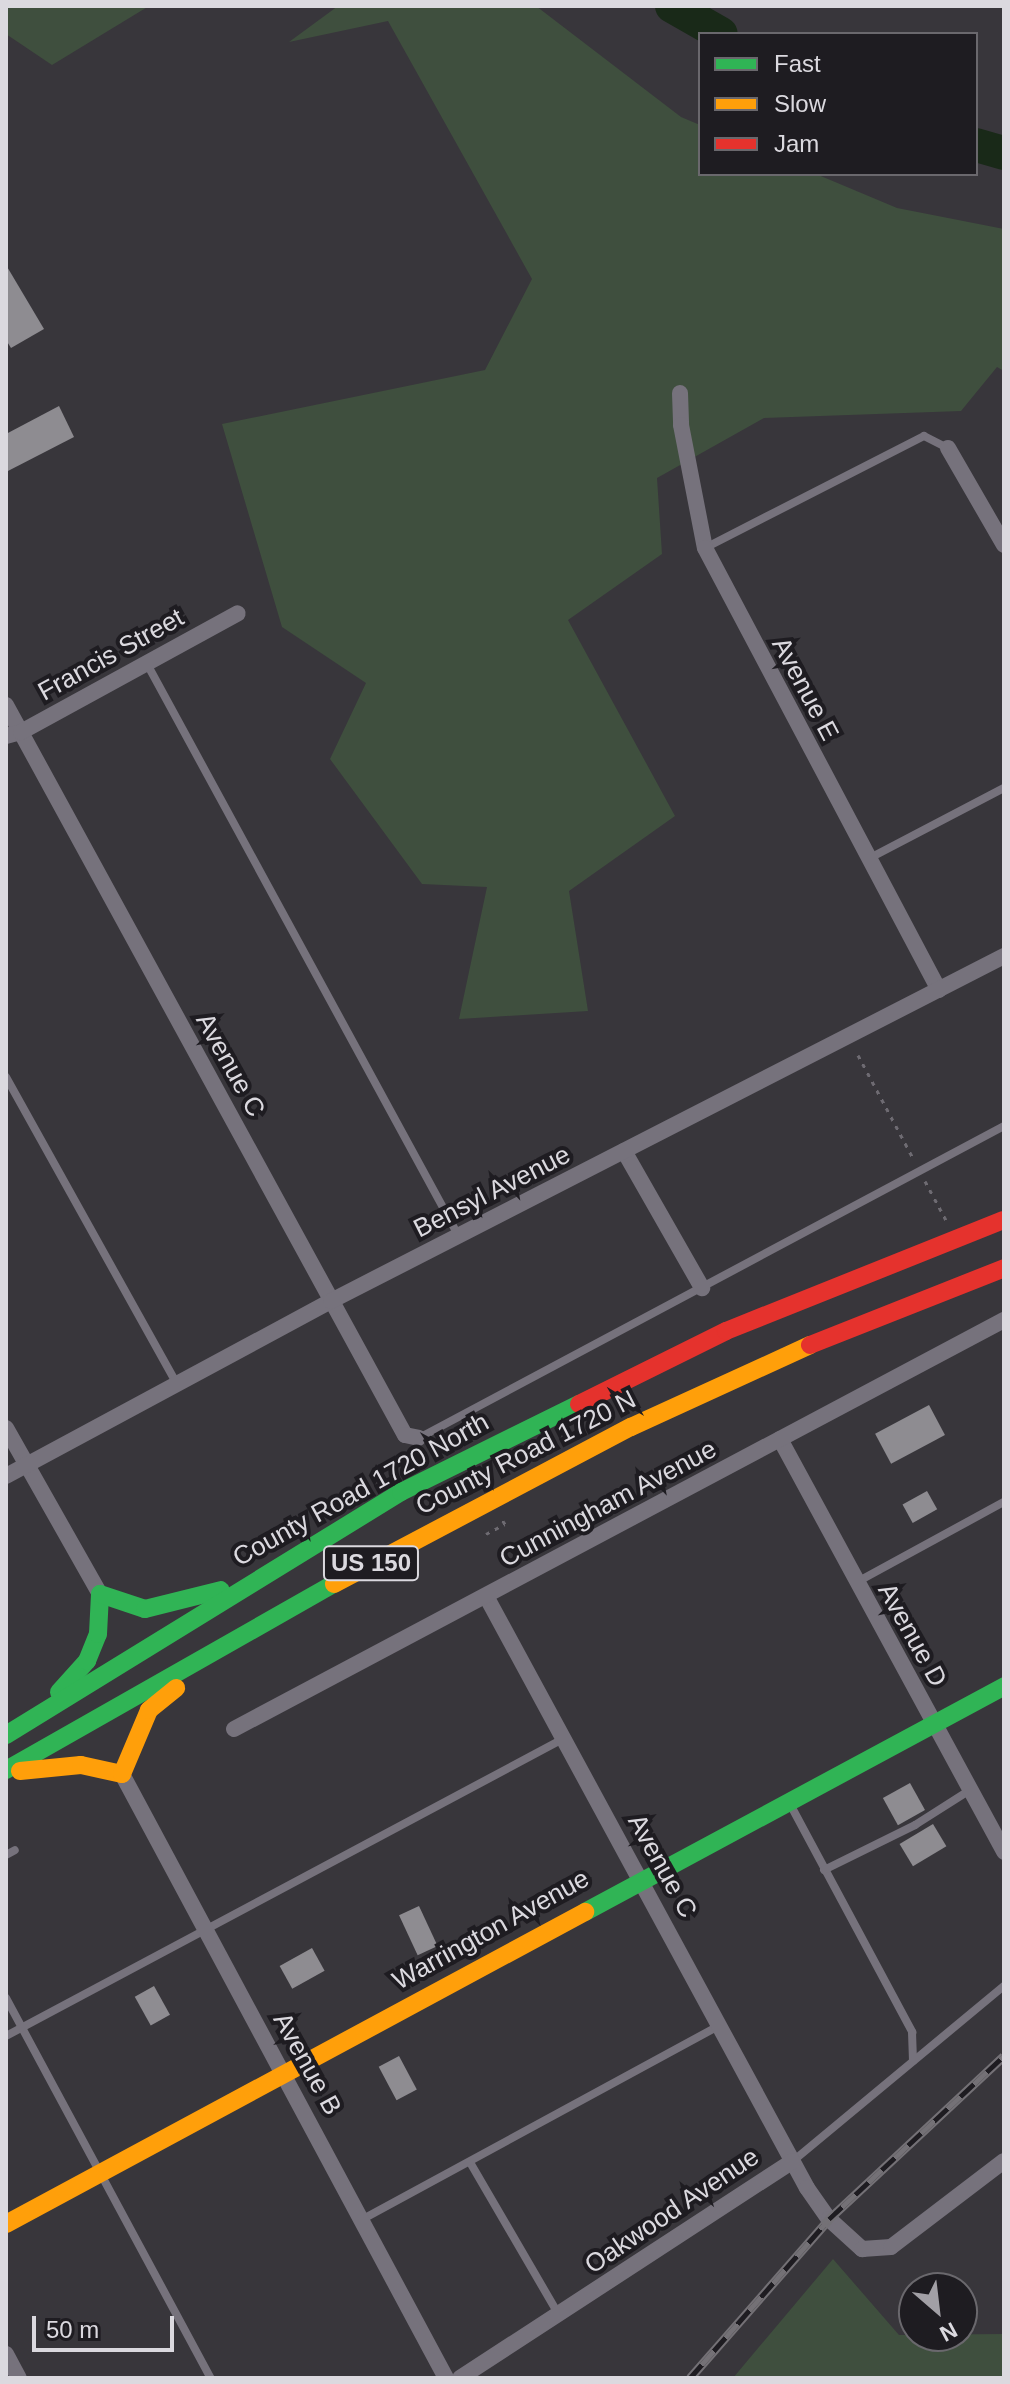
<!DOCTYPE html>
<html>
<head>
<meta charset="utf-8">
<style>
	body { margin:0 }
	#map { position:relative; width:1010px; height:2384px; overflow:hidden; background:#38363b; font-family:Helvetica,sans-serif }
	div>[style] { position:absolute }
	.green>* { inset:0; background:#3f4f3e }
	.river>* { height:34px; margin:-17px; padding:0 17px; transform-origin:17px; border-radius:17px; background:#192918 }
	.building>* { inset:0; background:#8e8c91; transform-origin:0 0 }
	.path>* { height:3px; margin-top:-1.5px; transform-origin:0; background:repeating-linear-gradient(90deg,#6e6b72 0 4px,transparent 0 10px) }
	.lane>* { height:8px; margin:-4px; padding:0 4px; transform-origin:4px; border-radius:4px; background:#76727c }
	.street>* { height:16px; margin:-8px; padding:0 8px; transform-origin:8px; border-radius:8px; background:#76727c }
	.fast>* { height:18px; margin:-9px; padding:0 9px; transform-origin:9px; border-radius:9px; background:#30b455 }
	.slow>* { height:18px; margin:-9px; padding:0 9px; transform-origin:9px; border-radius:9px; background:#ff9f0a }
	.jam>* { height:18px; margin:-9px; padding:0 9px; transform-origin:9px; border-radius:9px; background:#e5322d }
	.rail>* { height:9px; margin-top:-4.5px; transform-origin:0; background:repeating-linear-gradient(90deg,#1e1c21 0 18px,#747176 0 36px); box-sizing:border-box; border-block:2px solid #747176 }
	span { translate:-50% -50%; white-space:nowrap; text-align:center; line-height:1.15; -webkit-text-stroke:8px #1e1c21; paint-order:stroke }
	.shield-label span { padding:2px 6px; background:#1e1c21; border:2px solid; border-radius:6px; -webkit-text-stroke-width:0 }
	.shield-label { font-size:24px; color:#dbd9df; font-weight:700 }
	.street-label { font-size:26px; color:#dbd9df }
	.frame { position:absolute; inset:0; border:8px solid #dbd9df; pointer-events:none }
	.legend { position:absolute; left:698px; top:32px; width:280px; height:144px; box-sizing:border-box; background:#1e1c21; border:2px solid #6a686d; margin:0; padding:10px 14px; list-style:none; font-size:24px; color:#dbd9df }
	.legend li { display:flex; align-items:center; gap:16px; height:40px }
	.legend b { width:40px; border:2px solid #6a686d }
	.north { position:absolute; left:898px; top:2272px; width:80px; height:80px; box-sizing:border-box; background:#1e1c21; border:2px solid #6a686d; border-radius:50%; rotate:152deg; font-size:22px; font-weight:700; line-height:32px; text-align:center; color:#dbd9df }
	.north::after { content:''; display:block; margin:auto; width:28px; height:36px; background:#a2a0a6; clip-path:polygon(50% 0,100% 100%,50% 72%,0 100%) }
	.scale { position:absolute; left:32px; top:2316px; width:142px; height:36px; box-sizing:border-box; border:4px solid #dbd9df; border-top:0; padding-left:10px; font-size:24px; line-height:28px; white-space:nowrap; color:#dbd9df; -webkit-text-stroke:6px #1e1c21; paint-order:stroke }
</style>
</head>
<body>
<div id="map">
	<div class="green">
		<i style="clip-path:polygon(6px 6px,149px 6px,52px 65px,6px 34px)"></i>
		<i style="clip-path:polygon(338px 6px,536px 6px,681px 117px,700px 125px,700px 174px,816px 174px,897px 208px,1004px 229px,1004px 371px,997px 367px,961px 411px,764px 418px,657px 478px,662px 554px,568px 620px,675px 816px,569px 891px,588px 1011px,459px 1019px,487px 887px,422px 884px,330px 759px,366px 683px,282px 627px,222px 424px,485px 370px,532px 279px,388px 21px,289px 42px)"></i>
		<i style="clip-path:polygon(833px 2259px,899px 2335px,1004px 2334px,1004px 2378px,733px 2378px)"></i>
	</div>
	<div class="river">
		<i style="left:672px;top:6px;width:56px;rotate:29.7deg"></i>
		<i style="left:976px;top:145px;width:29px;rotate:16deg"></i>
	</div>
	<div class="building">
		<i style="clip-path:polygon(6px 265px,44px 329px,11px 348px,6px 340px)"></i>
		<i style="clip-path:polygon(59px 406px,74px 437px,6px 472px,6px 434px)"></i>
		<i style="left:929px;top:1405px;width:34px;height:61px;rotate:62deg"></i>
		<i style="left:927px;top:1491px;width:21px;height:28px;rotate:61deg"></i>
		<i style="left:910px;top:1783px;width:31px;height:31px;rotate:61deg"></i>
		<i style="left:933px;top:1824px;width:26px;height:39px;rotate:59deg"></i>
		<i style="left:419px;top:1906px;width:44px;height:22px;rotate:65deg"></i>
		<i style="left:312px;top:1948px;width:26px;height:37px;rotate:61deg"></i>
		<i style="left:154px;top:1986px;width:33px;height:22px;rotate:61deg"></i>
		<i style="left:399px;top:2056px;width:38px;height:23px;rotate:62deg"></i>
	</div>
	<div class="path">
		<i style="left:858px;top:1055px;width:119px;rotate:61.9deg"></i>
		<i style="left:925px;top:1181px;width:44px;rotate:61.7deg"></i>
		<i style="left:486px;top:1534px;width:21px;rotate:-28deg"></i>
		<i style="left:505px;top:1524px;width:7px;rotate:-124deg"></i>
	</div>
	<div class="lane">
		<i style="left:705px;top:548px;width:246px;rotate:-27.1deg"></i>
		<i style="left:924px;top:436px;width:27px;rotate:27deg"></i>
		<i style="left:146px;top:662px;width:652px;rotate:61.43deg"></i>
		<i style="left:868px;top:859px;width:153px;rotate:-27.6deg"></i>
		<i style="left:6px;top:1077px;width:350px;rotate:60.9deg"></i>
		<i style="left:419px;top:1438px;width:663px;rotate:-28.07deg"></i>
		<i style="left:857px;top:1582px;width:167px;rotate:-28.6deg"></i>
		<i style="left:790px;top:1804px;width:259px;rotate:61.8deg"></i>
		<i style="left:912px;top:2032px;width:29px;rotate:88deg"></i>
		<i style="left:6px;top:1855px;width:10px;rotate:-29deg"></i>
		<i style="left:824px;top:1870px;width:102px;rotate:-26.3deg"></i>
		<i style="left:915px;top:1825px;width:65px;rotate:-32.5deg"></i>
		<i style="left:6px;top:1998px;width:432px;rotate:61.7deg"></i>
		<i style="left:6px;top:2036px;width:631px;rotate:-28.07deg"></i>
		<i style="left:793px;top:2161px;width:274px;rotate:-39.7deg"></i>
		<i style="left:471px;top:2164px;width:175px;rotate:59.8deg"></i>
		<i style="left:363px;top:2219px;width:406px;rotate:-28.5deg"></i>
	</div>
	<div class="street">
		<i style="left:680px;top:393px;width:32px;rotate:88deg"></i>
		<i style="left:681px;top:425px;width:125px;rotate:79deg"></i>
		<i style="left:705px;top:548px;width:500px;rotate:62.1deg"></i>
		<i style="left:948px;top:448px;width:112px;rotate:60deg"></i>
		<i style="left:6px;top:705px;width:832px;rotate:61.34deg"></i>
		<i style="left:405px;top:1435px;width:14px;rotate:12deg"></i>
		<i style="left:6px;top:736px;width:16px;rotate:-15deg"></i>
		<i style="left:21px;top:732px;width:247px;rotate:-28.7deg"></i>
		<i style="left:624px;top:1151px;width:158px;rotate:60.3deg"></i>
		<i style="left:6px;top:1428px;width:191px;rotate:60.5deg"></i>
		<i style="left:780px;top:1439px;width:470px;rotate:61.5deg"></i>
		<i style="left:6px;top:1476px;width:369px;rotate:-28.3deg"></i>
		<i style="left:331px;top:1301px;width:756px;rotate:-27.14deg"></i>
		<i style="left:486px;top:1596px;width:673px;rotate:61.53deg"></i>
		<i style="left:807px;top:2188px;width:38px;rotate:55deg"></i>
		<i style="left:829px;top:2219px;width:45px;rotate:42.3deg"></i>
		<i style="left:862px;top:2249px;width:29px;rotate:-4deg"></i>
		<i style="left:891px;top:2247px;width:142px;rotate:-37.3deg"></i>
		<i style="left:234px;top:1729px;width:872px;rotate:-27.98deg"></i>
		<i style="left:122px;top:1774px;width:685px;rotate:61.79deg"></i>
		<i style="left:6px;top:2354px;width:27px;rotate:62deg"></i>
		<i style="left:460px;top:2378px;width:397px;rotate:-33.1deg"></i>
	</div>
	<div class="fast">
		<i style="left:59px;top:1692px;width:42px;rotate:-47.9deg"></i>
		<i style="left:87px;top:1661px;width:29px;rotate:-68deg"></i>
		<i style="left:98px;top:1634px;width:40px;rotate:-87.1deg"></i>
		<i style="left:100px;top:1594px;width:47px;rotate:18.4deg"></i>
		<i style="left:145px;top:1609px;width:78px;rotate:-14deg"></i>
		<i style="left:6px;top:1735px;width:464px;rotate:-31.6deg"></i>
		<i style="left:401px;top:1492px;width:199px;rotate:-26.3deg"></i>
		<i style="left:6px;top:1770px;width:377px;rotate:-29.6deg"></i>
		<i style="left:585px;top:1912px;width:476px;rotate:-28.3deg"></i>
	</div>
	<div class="slow">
		<i style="left:334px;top:1584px;width:336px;rotate:-27.9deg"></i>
		<i style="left:631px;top:1427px;width:197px;rotate:-24.6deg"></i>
		<i style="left:20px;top:1771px;width:61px;rotate:-5.6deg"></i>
		<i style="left:81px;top:1765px;width:42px;rotate:12.4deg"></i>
		<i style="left:122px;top:1774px;width:69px;rotate:-67.1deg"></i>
		<i style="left:149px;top:1710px;width:35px;rotate:-39deg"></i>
		<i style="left:6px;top:2224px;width:658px;rotate:-28.32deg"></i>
	</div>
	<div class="jam">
		<i style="left:810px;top:1345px;width:209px;rotate:-21.6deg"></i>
		<i style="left:579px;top:1404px;width:164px;rotate:-26.4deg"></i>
		<i style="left:726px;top:1331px;width:299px;rotate:-21.8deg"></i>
	</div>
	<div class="rail">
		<i style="left:690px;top:2378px;width:211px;rotate:-48.8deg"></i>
		<i style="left:829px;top:2219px;width:239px;rotate:-43deg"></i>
	</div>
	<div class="shield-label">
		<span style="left:371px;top:1563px">US 150</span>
	</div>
	<div class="street-label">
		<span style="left:111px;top:655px;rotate:-29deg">Francis Street</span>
		<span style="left:805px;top:689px;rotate:62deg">Avenue E</span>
		<span style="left:230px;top:1065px;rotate:61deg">Avenue C</span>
		<span style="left:492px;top:1192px;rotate:-27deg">Bensyl Avenue</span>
		<span style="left:526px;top:1453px;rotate:-27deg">County Road 1720 N</span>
		<span style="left:361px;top:1490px;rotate:-29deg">County Road 1720 North</span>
		<span style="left:608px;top:1504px;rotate:-28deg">Cunningham Avenue</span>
		<span style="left:912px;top:1635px;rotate:61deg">Avenue D</span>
		<span style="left:662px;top:1866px;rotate:61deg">Avenue C</span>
		<span style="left:491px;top:1930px;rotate:-29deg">Warrington Avenue</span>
		<span style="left:307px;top:2064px;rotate:61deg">Avenue B</span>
		<span style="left:672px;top:2211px;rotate:-34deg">Oakwood Avenue</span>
	</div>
	<div class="frame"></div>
	<ul class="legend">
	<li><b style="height:10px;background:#30b455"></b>Fast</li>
	<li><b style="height:10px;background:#ff9f0a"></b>Slow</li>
	<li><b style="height:10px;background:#e5322d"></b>Jam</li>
	</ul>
	<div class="north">N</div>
	<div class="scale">50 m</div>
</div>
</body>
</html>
